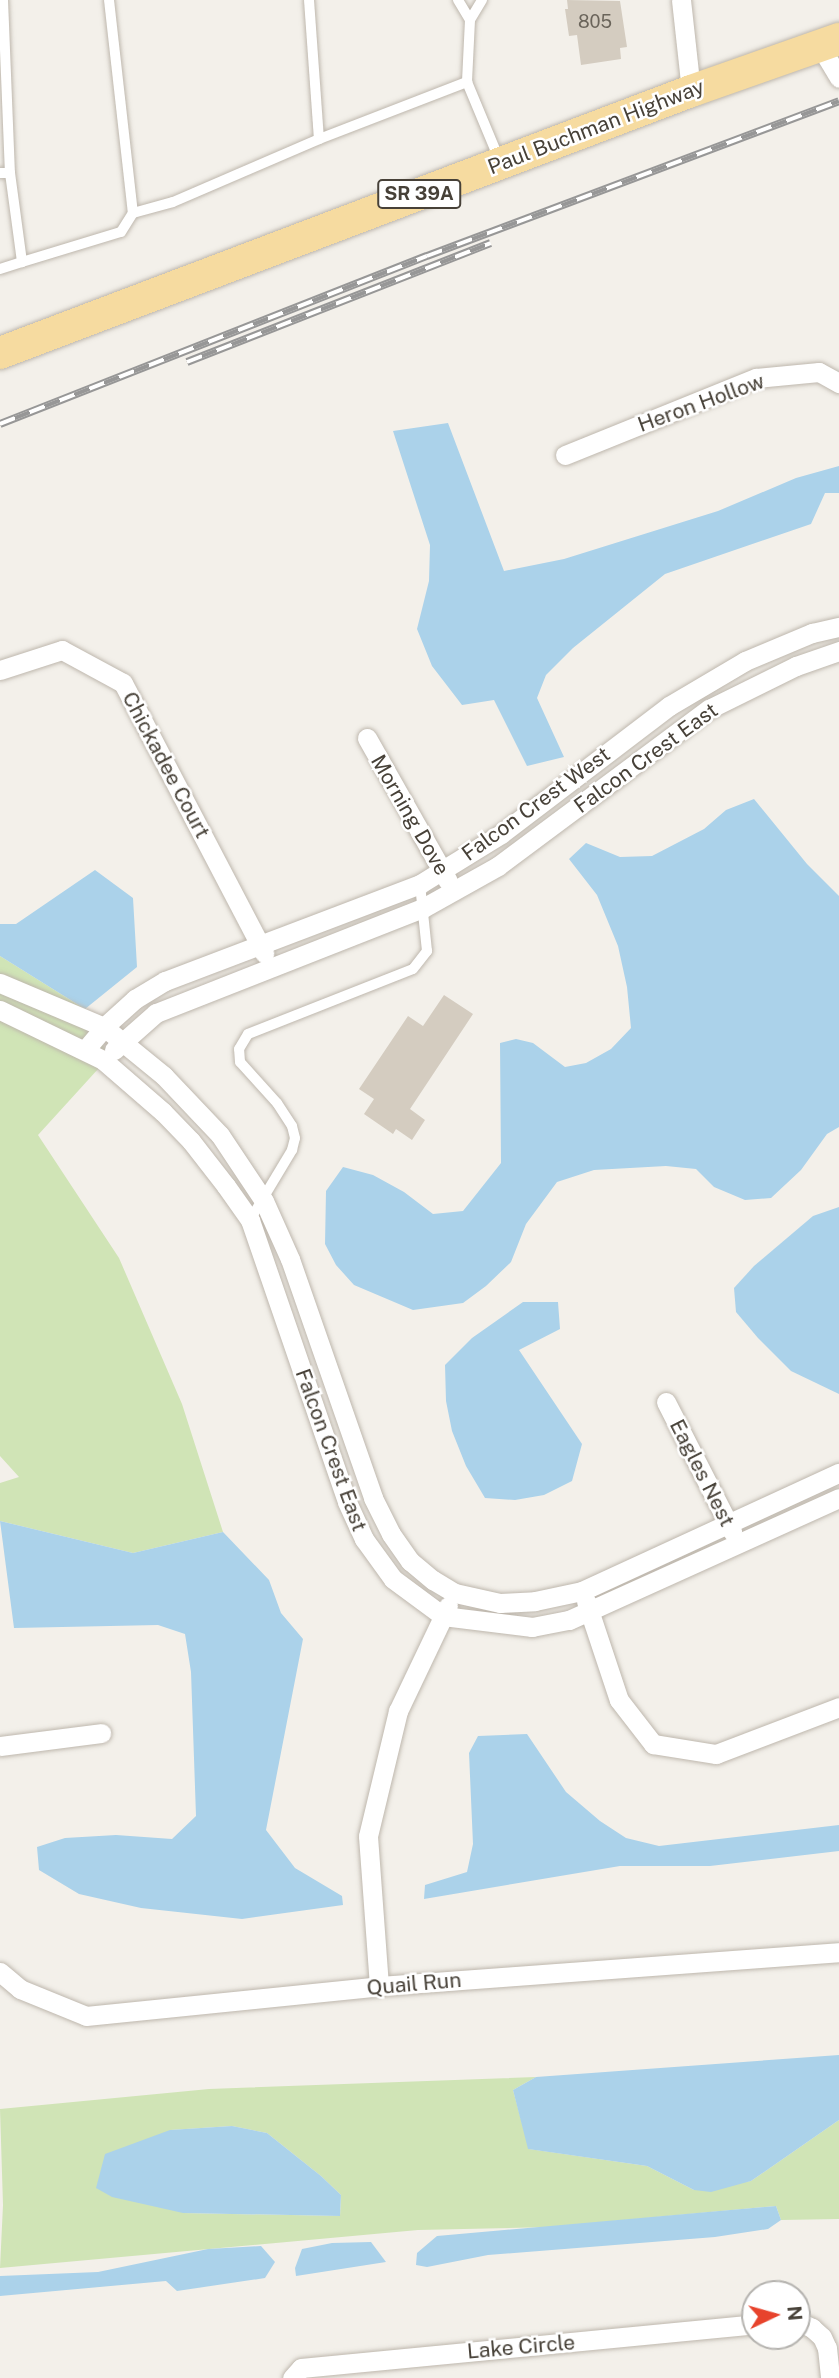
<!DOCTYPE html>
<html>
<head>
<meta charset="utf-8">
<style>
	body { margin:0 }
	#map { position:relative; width:839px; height:2378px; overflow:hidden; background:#f3f0ea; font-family:"Public Sans",sans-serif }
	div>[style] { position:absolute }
	.green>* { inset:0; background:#d0e4b6 }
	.water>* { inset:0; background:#abd2ea }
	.building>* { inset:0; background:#d4ccc0 }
	.roads { filter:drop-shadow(0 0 2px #beb7ad) drop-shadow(0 0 2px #beb7ad) }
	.lane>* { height:10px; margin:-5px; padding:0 5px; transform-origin:5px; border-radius:5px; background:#fff }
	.street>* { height:19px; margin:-9.5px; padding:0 9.5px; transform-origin:9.5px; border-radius:9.5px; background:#fff }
	.primary>* { height:32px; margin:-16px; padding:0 16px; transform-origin:16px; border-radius:16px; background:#f6dba0 }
	.rail>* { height:8px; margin-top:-4px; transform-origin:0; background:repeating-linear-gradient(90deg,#fff 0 16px,#979797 0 32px); box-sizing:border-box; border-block:2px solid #979797 }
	span { translate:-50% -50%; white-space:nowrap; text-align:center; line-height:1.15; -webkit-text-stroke:5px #fff; paint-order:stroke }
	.number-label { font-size:18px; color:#6a645a }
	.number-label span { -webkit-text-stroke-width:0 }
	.shield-label span { padding:2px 5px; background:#fff; border:2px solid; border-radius:5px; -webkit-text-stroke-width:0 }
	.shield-label { font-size:19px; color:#474138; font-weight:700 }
	.street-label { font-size:21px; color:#474138 }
	.north { position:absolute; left:741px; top:2280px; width:70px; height:70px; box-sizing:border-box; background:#fff; border:2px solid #b5b3af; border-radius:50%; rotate:85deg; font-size:19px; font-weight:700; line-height:28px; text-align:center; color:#474138 }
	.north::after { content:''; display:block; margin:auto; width:24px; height:32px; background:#e7432c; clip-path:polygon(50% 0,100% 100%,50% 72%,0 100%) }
</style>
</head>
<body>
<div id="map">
	<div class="green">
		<i style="clip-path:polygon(0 956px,85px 1009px,109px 1057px,38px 1135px,119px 1258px,182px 1404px,223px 1532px,133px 1553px,0 1521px,0 1483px,19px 1477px,0 1456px)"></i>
		<i style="clip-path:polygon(evenodd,536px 2077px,513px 2090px,529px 2149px,647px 2166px,694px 2190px,751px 2181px,839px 2120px,839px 2219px,781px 2220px,776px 2206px,549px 2227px,418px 2230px,0 2268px,3px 2205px,0 2109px,209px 2089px,536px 2077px,232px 2126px,267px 2133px,321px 2176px,341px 2195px,340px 2216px,183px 2213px,170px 2130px,232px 2126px)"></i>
	</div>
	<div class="water">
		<i style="clip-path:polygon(448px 423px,504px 571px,564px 559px,718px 511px,796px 478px,839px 466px,839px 493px,825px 493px,811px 524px,665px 574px,573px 648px,546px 675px,537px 698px,564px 757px,527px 766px,494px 700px,462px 705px,432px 666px,417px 629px,429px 581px,430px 545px,393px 431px)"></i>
		<i style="clip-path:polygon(754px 799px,807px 864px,839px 896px,839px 1127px,827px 1134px,801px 1170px,771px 1198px,745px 1200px,714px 1187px,696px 1169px,666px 1166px,594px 1170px,557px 1182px,526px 1224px,511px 1262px,486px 1286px,463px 1303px,413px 1310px,354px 1285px,336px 1265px,325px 1244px,326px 1191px,343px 1167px,373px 1175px,404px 1192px,433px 1214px,463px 1211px,501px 1163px,500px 1043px,516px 1039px,533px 1043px,565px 1067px,586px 1063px,611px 1049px,631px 1028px,627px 987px,618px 946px,597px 895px,569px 859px,586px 843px,620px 857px,652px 856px,704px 829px,726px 810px)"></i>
		<i style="clip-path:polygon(95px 870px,133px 898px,137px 967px,85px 1009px,0 956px,0 924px,16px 924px)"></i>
		<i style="clip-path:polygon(839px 1207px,839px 1394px,791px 1371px,758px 1338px,736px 1312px,734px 1288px,754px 1266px,813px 1216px)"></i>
		<i style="clip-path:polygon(523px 1302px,558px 1302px,560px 1329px,519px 1350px,582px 1444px,572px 1481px,544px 1495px,515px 1500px,485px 1498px,466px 1466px,452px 1431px,446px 1401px,445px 1365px,472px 1338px)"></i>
		<i style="clip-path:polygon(0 1521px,133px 1553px,223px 1532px,269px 1580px,281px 1613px,303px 1639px,266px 1830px,295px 1868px,342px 1896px,343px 1905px,242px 1919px,141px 1908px,79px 1894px,39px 1870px,37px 1847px,65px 1838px,116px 1835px,172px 1839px,196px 1816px,191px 1672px,185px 1634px,158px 1625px,14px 1628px)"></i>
		<i style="clip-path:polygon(527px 1734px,566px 1792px,600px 1821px,626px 1838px,659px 1846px,839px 1825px,839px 1851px,710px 1866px,620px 1866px,424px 1899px,425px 1885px,467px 1872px,473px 1844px,469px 1753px,478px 1736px)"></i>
		<i style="clip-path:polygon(839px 2055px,839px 2120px,751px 2181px,711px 2192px,694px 2190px,647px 2166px,528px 2149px,513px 2090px,536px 2077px)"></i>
		<i style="clip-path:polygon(232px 2126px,267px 2133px,321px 2176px,341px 2195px,340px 2216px,183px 2213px,112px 2197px,96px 2188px,105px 2154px,170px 2130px)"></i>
		<i style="clip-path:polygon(776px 2206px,781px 2220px,768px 2229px,715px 2237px,488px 2255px,427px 2267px,416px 2265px,417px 2253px,437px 2236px)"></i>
		<i style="clip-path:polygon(371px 2242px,386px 2262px,296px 2276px,295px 2268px,302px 2249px,332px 2243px)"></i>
		<i style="clip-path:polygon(261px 2246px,275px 2262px,265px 2278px,177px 2291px,166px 2281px,0 2296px,0 2276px,98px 2272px,208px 2249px)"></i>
	</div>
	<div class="building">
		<i style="clip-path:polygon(567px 0,620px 1px,627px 47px,620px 48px,621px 59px,581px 65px,577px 35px,569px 36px,565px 9px,568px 9px)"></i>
		<i style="clip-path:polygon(444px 995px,473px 1014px,410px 1109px,425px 1120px,412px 1140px,396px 1129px,393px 1134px,364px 1114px,374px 1099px,359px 1089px,408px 1016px,423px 1026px)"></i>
	</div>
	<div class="roads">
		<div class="lane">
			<i style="left:3px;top:0;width:173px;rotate:87.7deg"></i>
			<i style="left:109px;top:0;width:214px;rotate:83.6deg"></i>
			<i style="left:309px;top:0;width:139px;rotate:85.9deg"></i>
			<i style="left:458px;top:0;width:23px;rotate:59deg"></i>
			<i style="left:482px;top:0;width:23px;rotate:121deg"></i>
			<i style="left:470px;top:20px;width:62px;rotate:92.8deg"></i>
			<i style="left:467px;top:82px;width:83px;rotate:67.4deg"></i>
			<i style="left:0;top:173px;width:10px"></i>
			<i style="left:10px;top:173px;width:90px;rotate:82.3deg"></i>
			<i style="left:22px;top:262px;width:103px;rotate:-16.9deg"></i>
			<i style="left:121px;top:232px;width:22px;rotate:-58deg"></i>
			<i style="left:133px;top:213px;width:41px;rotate:-15.4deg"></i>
			<i style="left:173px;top:202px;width:159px;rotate:-23.3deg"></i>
			<i style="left:319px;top:139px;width:159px;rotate:-21.1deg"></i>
			<i style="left:0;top:269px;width:23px;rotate:-18deg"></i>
			<i style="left:250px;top:1220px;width:82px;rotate:-59deg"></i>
			<i style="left:292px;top:1150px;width:12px;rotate:-76deg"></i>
			<i style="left:295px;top:1138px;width:12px;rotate:-104deg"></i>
			<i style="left:292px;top:1126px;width:27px;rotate:-123deg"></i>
			<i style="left:277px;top:1103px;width:55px;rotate:-132.1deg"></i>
			<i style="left:240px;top:1062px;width:13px;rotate:-94deg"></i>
			<i style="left:239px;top:1049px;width:17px;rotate:-59deg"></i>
			<i style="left:248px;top:1034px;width:177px;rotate:-21.5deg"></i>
			<i style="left:413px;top:969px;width:23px;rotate:-52deg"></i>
			<i style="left:427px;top:951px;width:67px;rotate:-96deg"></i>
		</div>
		<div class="street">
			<i style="left:681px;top:0;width:92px;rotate:83.7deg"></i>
			<i style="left:820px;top:46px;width:37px;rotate:59deg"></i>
			<i style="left:565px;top:455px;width:206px;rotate:-22deg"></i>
			<i style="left:756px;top:378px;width:63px;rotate:-5.4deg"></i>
			<i style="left:819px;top:372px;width:23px;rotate:29deg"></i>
			<i style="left:0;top:670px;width:65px;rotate:-17.9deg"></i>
			<i style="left:62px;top:650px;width:69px;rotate:28.4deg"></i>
			<i style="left:123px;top:683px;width:305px;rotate:62.4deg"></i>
			<i style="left:367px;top:738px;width:164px;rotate:60.5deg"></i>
			<i style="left:0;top:983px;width:113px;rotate:22.9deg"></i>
			<i style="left:104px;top:1027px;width:77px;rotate:39.2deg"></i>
			<i style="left:164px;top:1076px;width:81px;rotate:46.5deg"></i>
			<i style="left:220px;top:1135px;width:79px;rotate:56.3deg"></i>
			<i style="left:264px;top:1201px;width:64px;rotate:65.9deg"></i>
			<i style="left:290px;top:1259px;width:253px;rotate:70.8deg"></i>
			<i style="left:373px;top:1498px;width:40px;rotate:63.4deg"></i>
			<i style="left:391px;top:1534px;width:33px;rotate:55deg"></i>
			<i style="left:410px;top:1561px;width:30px;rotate:40deg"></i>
			<i style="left:433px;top:1580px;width:26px;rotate:31deg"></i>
			<i style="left:455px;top:1593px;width:46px;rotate:12.5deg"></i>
			<i style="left:500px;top:1603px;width:35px;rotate:-3deg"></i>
			<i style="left:535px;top:1601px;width:48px;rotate:-12deg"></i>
			<i style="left:582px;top:1591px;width:283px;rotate:-24.7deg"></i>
			<i style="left:0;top:1010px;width:114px;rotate:25.9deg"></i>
			<i style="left:103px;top:1060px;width:79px;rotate:40.9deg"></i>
			<i style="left:163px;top:1112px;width:40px;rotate:46deg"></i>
			<i style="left:191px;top:1141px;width:57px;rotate:52.1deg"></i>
			<i style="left:226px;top:1186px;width:42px;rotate:54.8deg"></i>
			<i style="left:250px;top:1220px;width:298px;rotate:71deg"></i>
			<i style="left:347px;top:1502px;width:41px;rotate:65.3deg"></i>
			<i style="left:364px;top:1539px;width:49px;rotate:54.1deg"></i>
			<i style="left:393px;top:1579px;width:62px;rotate:36.5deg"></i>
			<i style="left:443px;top:1616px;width:90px;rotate:7deg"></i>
			<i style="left:532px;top:1627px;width:38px;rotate:-11deg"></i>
			<i style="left:569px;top:1620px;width:296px;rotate:-24.3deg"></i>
			<i style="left:85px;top:1050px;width:30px;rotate:-50deg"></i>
			<i style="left:104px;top:1027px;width:42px;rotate:-42.1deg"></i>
			<i style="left:135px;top:999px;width:35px;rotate:-31deg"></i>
			<i style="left:165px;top:981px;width:273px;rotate:-20.8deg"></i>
			<i style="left:420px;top:884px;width:95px;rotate:-31.7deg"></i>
			<i style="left:501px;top:834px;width:211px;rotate:-37.3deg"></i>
			<i style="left:669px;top:706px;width:88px;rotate:-30.6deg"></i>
			<i style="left:745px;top:661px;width:73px;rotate:-22.7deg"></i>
			<i style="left:812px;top:633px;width:28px;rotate:-13deg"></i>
			<i style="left:114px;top:1050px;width:56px;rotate:-41.4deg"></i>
			<i style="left:156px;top:1013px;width:287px;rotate:-21.5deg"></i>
			<i style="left:423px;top:908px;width:86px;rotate:-29.2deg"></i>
			<i style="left:498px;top:866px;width:263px;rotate:-36.7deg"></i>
			<i style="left:709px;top:709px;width:97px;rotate:-26.3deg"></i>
			<i style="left:796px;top:666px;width:46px;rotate:-19.2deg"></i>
			<i style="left:666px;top:1402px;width:145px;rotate:62.9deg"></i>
			<i style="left:586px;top:1601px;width:104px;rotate:71.6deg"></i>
			<i style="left:619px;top:1700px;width:56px;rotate:52.3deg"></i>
			<i style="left:653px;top:1744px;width:64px;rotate:9deg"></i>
			<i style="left:716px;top:1754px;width:132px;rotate:-20.9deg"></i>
			<i style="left:0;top:1746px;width:102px;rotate:-7.3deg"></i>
			<i style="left:0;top:1972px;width:26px;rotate:40deg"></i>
			<i style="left:20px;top:1989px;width:71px;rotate:22.2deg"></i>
			<i style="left:86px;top:2016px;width:295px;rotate:-5.8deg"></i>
			<i style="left:379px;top:1986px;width:461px;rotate:-4.2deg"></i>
			<i style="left:379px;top:1986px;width:150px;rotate:-94.2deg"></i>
			<i style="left:368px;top:1836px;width:129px;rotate:-76.5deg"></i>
			<i style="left:398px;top:1711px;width:116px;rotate:-64.5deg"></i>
			<i style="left:797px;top:2321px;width:17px;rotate:25deg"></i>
			<i style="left:812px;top:2328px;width:13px;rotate:42deg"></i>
			<i style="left:822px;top:2337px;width:12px;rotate:66deg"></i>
			<i style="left:827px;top:2348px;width:30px;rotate:84deg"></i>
			<i style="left:292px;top:2378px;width:13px;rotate:-48deg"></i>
			<i style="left:301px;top:2368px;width:456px;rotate:-5.5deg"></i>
		</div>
		<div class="primary">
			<i style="left:0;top:353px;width:739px;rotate:-20.76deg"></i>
			<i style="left:691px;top:91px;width:157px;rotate:-19.4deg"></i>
		</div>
	</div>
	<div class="rail">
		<i style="left:187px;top:362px;width:326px;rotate:-21.4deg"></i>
		<i style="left:0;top:424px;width:459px;rotate:-21.5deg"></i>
		<i style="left:427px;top:256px;width:440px;rotate:-20.6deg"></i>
	</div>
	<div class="number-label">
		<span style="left:595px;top:22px">805</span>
	</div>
	<div class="shield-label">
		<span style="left:419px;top:194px">SR 39A</span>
	</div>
	<div class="street-label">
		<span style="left:596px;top:127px;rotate:-21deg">Paul Buchman Highway</span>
		<span style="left:701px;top:403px;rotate:-20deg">Heron Hollow</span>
		<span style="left:646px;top:758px;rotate:-36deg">Falcon Crest East</span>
		<span style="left:166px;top:765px;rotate:62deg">Chickadee Court</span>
		<span style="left:536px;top:804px;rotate:-36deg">Falcon Crest West</span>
		<span style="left:410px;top:815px;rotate:60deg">Morning Dove</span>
		<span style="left:331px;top:1450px;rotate:70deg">Falcon Crest East</span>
		<span style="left:702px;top:1473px;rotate:63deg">Eagles Nest</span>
		<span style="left:414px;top:1984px;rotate:-5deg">Quail Run</span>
		<span style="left:521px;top:2347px;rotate:-5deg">Lake Circle</span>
	</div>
	<div class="north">N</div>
</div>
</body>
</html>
